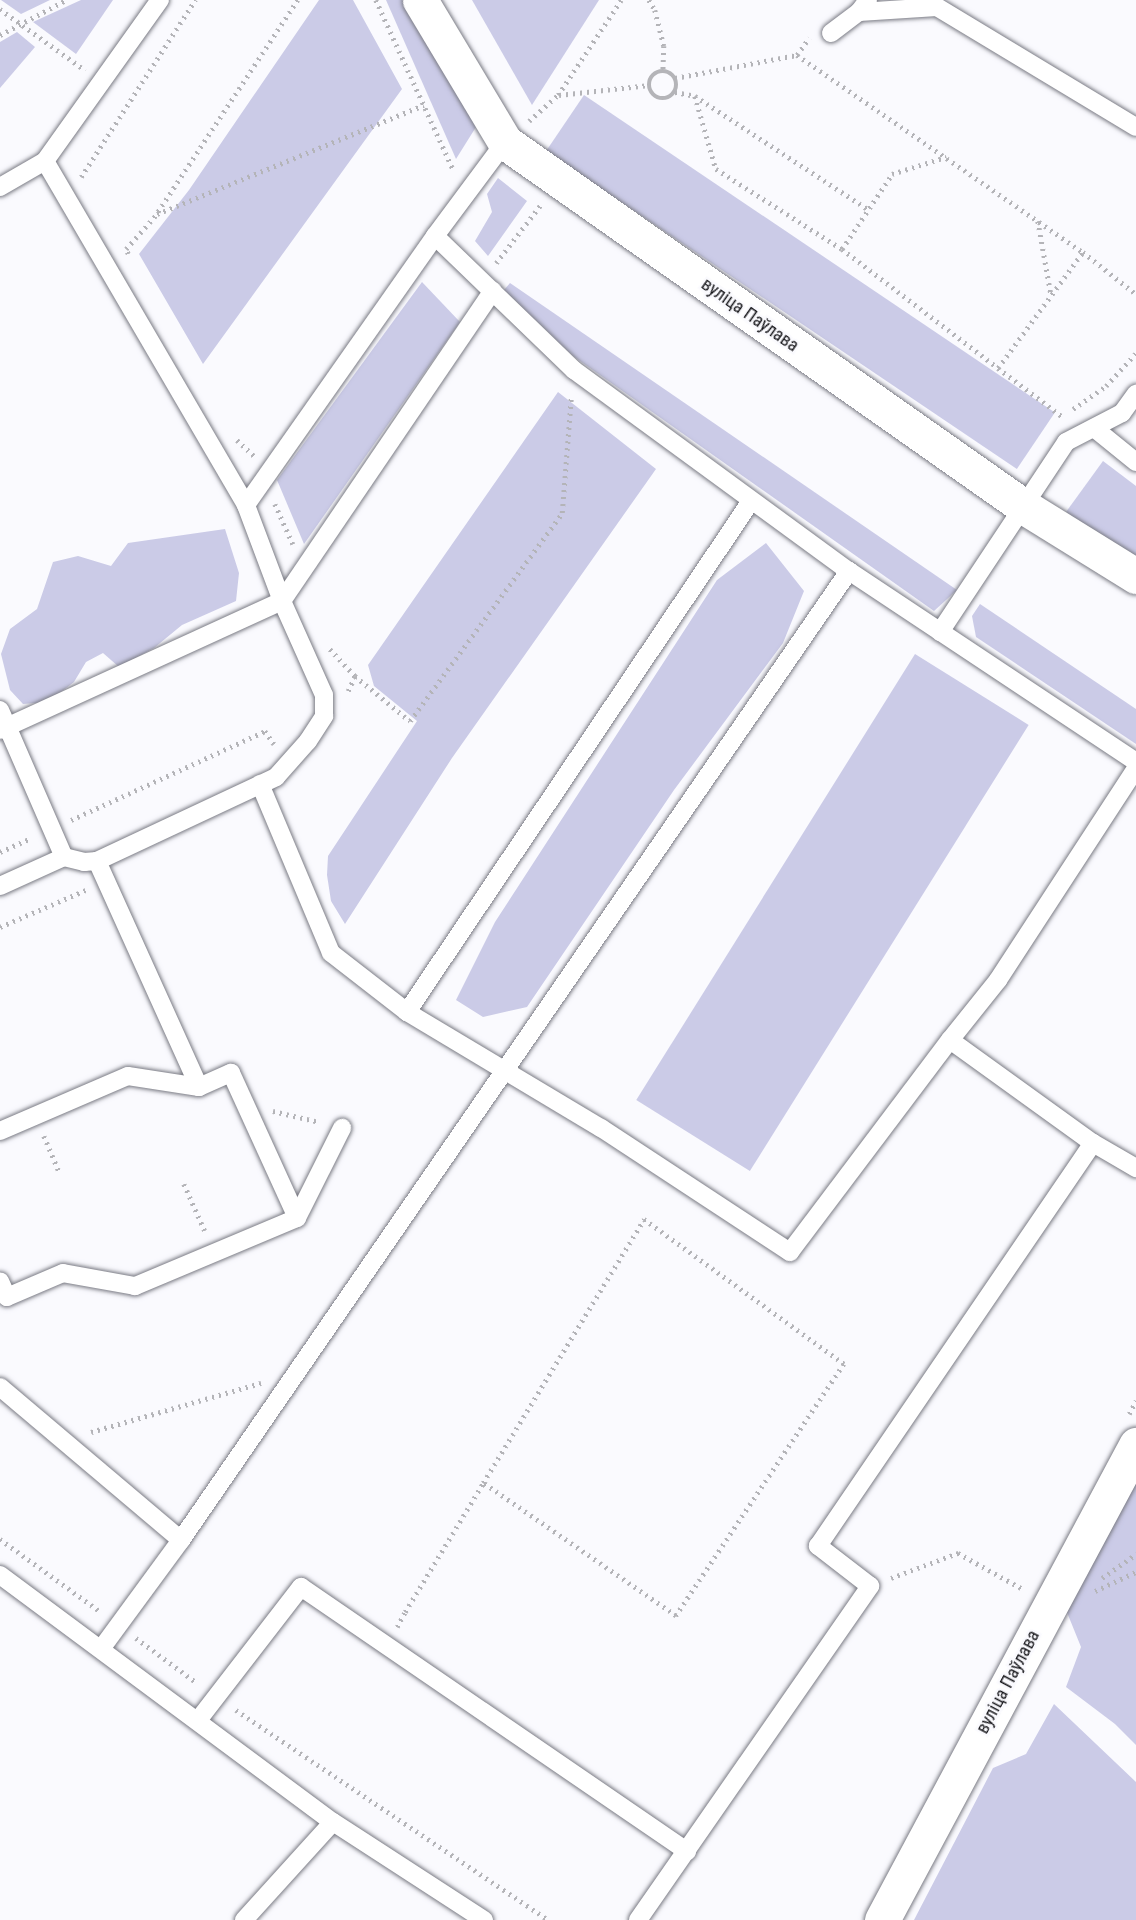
<!DOCTYPE html>
<html>
<head>
<meta charset="utf-8">
<style>
	body { margin:0 }
	#map { position:relative; width:1136px; height:1920px; overflow:hidden; background:#fafafe; font-family:"Roboto Condensed",sans-serif }
	div>[style] { position:absolute }
	.green>* { inset:0; background:#cbcbe7; transform-origin:0 0 }
	.path>* { height:4.5px; margin-top:-2.25px; transform-origin:0; background:repeating-linear-gradient(90deg,#b4b4b8 0 2px,transparent 0 7px) }
	.path>.ring { margin:-2.25px; padding:0; box-sizing:content-box; background:none; border:4.5px solid #b4b4b8; border-radius:50% }
	.roads { filter:drop-shadow(0 0 2px #7a7b84) drop-shadow(0 0 2px #7a7b84) }
	.service>* { height:18px; margin:-9px; padding:0 9px; transform-origin:9px; border-radius:9px; background:#fff }
	.minor>* { height:35px; margin:-17.5px; padding:0 17.5px; transform-origin:17.5px; border-radius:17.5px; background:#fff }
	span { translate:-50% -50%; white-space:nowrap; text-align:center; line-height:1.15; -webkit-text-stroke:5px #fafafe; paint-order:stroke }
	.street-label { font-size:18px; color:#17171b }
</style>
</head>
<body>
<div id="map">
	<div class="green">
		<i style="clip-path:polygon(1px 0,50px 0,21px 14px)"></i>
		<i style="clip-path:polygon(81px 0,113px 0,76px 54px,33px 22px)"></i>
		<i style="clip-path:polygon(319px 0,353px 0,402px 89px,203px 364px,139px 254px,189px 190px)"></i>
		<i style="clip-path:polygon(386px 0,410px 0,476px 127px,456px 159px)"></i>
		<i style="clip-path:polygon(472px 0,599px 0,532px 105px)"></i>
		<i style="clip-path:polygon(17px 32px,35px 47px,0 88px,0 42px)"></i>
		<i style="left:584px;top:95px;width:568px;height:68px;rotate:34deg"></i>
		<i style="clip-path:polygon(498px 178px,527px 201px,488px 256px,475px 241px,492px 212px,487px 194px)"></i>
		<i style="clip-path:polygon(422px 282px,460px 322px,304px 544px,277px 480px)"></i>
		<i style="clip-path:polygon(510px 283px,957px 590px,934px 611px,573px 356px,504px 290px)"></i>
		<i style="clip-path:polygon(558px 392px,656px 469px,452px 758px,345px 924px,331px 901px,327px 875px,328px 856px,417px 721px,374px 686px,368px 665px)"></i>
		<i style="clip-path:polygon(1103px 461px,1136px 486px,1136px 560px,1066px 512px)"></i>
		<i style="clip-path:polygon(225px 529px,239px 573px,236px 601px,182px 625px,154px 648px,119px 667px,103px 653px,86px 662px,74px 682px,48px 702px,23px 704px,10px 690px,1px 654px,10px 629px,37px 609px,53px 562px,78px 556px,111px 566px,128px 543px)"></i>
		<i style="clip-path:polygon(766px 543px,804px 591px,783px 643px,674px 790px,527px 1007px,483px 1017px,456px 1000px,495px 922px,717px 580px)"></i>
		<i style="clip-path:polygon(980px 604px,1136px 709px,1136px 744px,976px 637px,972px 616px)"></i>
		<i style="left:915px;top:654px;width:134px;height:526px;rotate:32deg"></i>
		<i style="clip-path:polygon(1136px 1472px,1136px 1745px,1115px 1724px,1066px 1687px,1081px 1647px,1064px 1605px)"></i>
		<i style="clip-path:polygon(1054px 1704px,1136px 1782px,1136px 1920px,914px 1920px,993px 1768px,1026px 1754px)"></i>
	</div>
	<div class="path">
		<i style="left:298px;top:0;width:256px;rotate:123.4deg"></i>
		<i style="left:157px;top:214px;width:288px;rotate:-22.2deg"></i>
		<i style="left:376px;top:0;width:188px;rotate:65.5deg"></i>
		<i style="left:649px;top:0;width:12px;rotate:59deg"></i>
		<i style="left:655px;top:10px;width:37px;rotate:76deg"></i>
		<i style="left:664px;top:46px;width:25px;rotate:92deg"></i>
		<i style="left:0;top:9px;width:105px;rotate:35.7deg"></i>
		<i style="left:0;top:35px;width:75px;rotate:-27.9deg"></i>
		<i style="left:797px;top:55px;width:21px;rotate:-55deg"></i>
		<i class="ring" style="left:649px;top:71px;width:23.5px;height:23.5px"></i>
		<i style="left:675px;top:78px;width:124px;rotate:-10.7deg"></i>
		<i style="left:797px;top:55px;width:347px;rotate:34.6deg"></i>
		<i style="left:1083px;top:252px;width:68px;rotate:38.4deg"></i>
		<i style="left:675px;top:92px;width:20px;rotate:11deg"></i>
		<i style="left:695px;top:96px;width:207px;rotate:33.2deg"></i>
		<i style="left:559px;top:95px;width:91px;rotate:-6.3deg"></i>
		<i style="left:695px;top:96px;width:76px;rotate:74deg"></i>
		<i style="left:716px;top:169px;width:149px;rotate:32.4deg"></i>
		<i style="left:842px;top:249px;width:196px;rotate:37.3deg"></i>
		<i style="left:998px;top:368px;width:144px;rotate:-53.8deg"></i>
		<i style="left:529px;top:121px;width:39px;rotate:-42deg"></i>
		<i style="left:558px;top:95px;width:114px;rotate:-56.4deg"></i>
		<i style="left:81px;top:177px;width:211px;rotate:-57.2deg"></i>
		<i style="left:1038px;top:221px;width:74px;rotate:79.9deg"></i>
		<i style="left:842px;top:249px;width:90px;rotate:-56.3deg"></i>
		<i style="left:892px;top:174px;width:57px;rotate:-17.5deg"></i>
		<i style="left:128px;top:254px;width:5px;rotate:-112deg"></i>
		<i style="left:126px;top:249px;width:47px;rotate:-48.5deg"></i>
		<i style="left:496px;top:263px;width:76px;rotate:-52.5deg"></i>
		<i style="left:998px;top:368px;width:83px;rotate:37.1deg"></i>
		<i style="left:1073px;top:409px;width:40px;rotate:-34.9deg"></i>
		<i style="left:1106px;top:386px;width:45px;rotate:-47.7deg"></i>
		<i style="left:237px;top:440px;width:23px;rotate:43deg"></i>
		<i style="left:275px;top:504px;width:44px;rotate:65.8deg"></i>
		<i style="left:330px;top:649px;width:37px;rotate:47deg"></i>
		<i style="left:355px;top:676px;width:71px;rotate:39.3deg"></i>
		<i style="left:410px;top:721px;width:258px;rotate:-53.8deg"></i>
		<i style="left:562px;top:513px;width:115px;rotate:-85.5deg"></i>
		<i style="left:348px;top:691px;width:17px;rotate:-65deg"></i>
		<i style="left:71px;top:820px;width:213px;rotate:-24.6deg"></i>
		<i style="left:265px;top:731px;width:16px;rotate:55deg"></i>
		<i style="left:0;top:852px;width:34px;rotate:-24deg"></i>
		<i style="left:0;top:927px;width:94px;rotate:-23.3deg"></i>
		<i style="left:273px;top:1111px;width:47px;rotate:13.4deg"></i>
		<i style="left:44px;top:1136px;width:38px;rotate:67deg"></i>
		<i style="left:184px;top:1184px;width:51px;rotate:65.9deg"></i>
		<i style="left:1129px;top:1414px;width:15px;rotate:-62deg"></i>
		<i style="left:91px;top:1432px;width:177px;rotate:-16.1deg"></i>
		<i style="left:0;top:1539px;width:125px;rotate:35.9deg"></i>
		<i style="left:891px;top:1578px;width:72px;rotate:-20.5deg"></i>
		<i style="left:958px;top:1553px;width:74px;rotate:29deg"></i>
		<i style="left:1102px;top:1578px;width:42px;rotate:-35.2deg"></i>
		<i style="left:1095px;top:1591px;width:45px;rotate:-24.9deg"></i>
		<i style="left:397px;top:1627px;width:17px;rotate:-62deg"></i>
		<i style="left:405px;top:1612px;width:151px;rotate:-58.8deg"></i>
		<i style="left:483px;top:1483px;width:309px;rotate:-58.6deg"></i>
		<i style="left:644px;top:1219px;width:247px;rotate:35.9deg"></i>
		<i style="left:844px;top:1364px;width:303px;rotate:123.7deg"></i>
		<i style="left:676px;top:1616px;width:234px;rotate:-145.4deg"></i>
		<i style="left:136px;top:1638px;width:76px;rotate:36.4deg"></i>
		<i style="left:236px;top:1710px;width:377px;rotate:33.9deg"></i>
	</div>
	<div class="roads">
		<div class="service">
			<i style="left:868px;top:0;width:15px;rotate:127deg"></i>
			<i style="left:859px;top:12px;width:78px;rotate:-3.7deg"></i>
			<i style="left:937px;top:7px;width:232px;rotate:31.1deg"></i>
			<i style="left:831px;top:33px;width:35px;rotate:-37deg"></i>
			<i style="left:505px;top:142px;width:117px;rotate:126.7deg"></i>
			<i style="left:435px;top:236px;width:193px;rotate:44deg"></i>
			<i style="left:574px;top:370px;width:341px;rotate:36.2deg"></i>
			<i style="left:849px;top:571px;width:345px;rotate:33.6deg"></i>
			<i style="left:0;top:187px;width:52px;rotate:-30deg"></i>
			<i style="left:45px;top:161px;width:198px;rotate:-54.5deg"></i>
			<i style="left:1094px;top:428px;width:54px;rotate:39deg"></i>
			<i style="left:246px;top:505px;width:329px;rotate:-54.9deg"></i>
			<i style="left:940px;top:632px;width:228px;rotate:-56.4deg"></i>
			<i style="left:1066px;top:442px;width:63px;rotate:-27.4deg"></i>
			<i style="left:1122px;top:413px;width:24px;rotate:-54deg"></i>
			<i style="left:0;top:710px;width:160px;rotate:66.5deg"></i>
			<i style="left:0;top:730px;width:310px;rotate:-24.6deg"></i>
			<i style="left:282px;top:601px;width:375px;rotate:-55.8deg"></i>
			<i style="left:260px;top:784px;width:183px;rotate:67.2deg"></i>
			<i style="left:331px;top:953px;width:96px;rotate:37.8deg"></i>
			<i style="left:407px;top:1012px;width:226px;rotate:30.9deg"></i>
			<i style="left:601px;top:1128px;width:226px;rotate:33.3deg"></i>
			<i style="left:790px;top:1252px;width:266px;rotate:-53deg"></i>
			<i style="left:950px;top:1040px;width:176px;rotate:35.8deg"></i>
			<i style="left:1093px;top:1143px;width:50px;rotate:30.2deg"></i>
			<i style="left:97px;top:861px;width:248px;rotate:65.7deg"></i>
			<i style="left:0;top:886px;width:70px;rotate:-24.4deg"></i>
			<i style="left:64px;top:857px;width:21px;rotate:14deg"></i>
			<i style="left:84px;top:862px;width:13px;rotate:-4deg"></i>
			<i style="left:97px;top:861px;width:198px;rotate:-25.1deg"></i>
			<i style="left:276px;top:777px;width:48px;rotate:-48.4deg"></i>
			<i style="left:308px;top:741px;width:30px;rotate:-57deg"></i>
			<i style="left:324px;top:716px;width:21px;rotate:-90deg"></i>
			<i style="left:324px;top:695px;width:103px;rotate:-114.1deg"></i>
			<i style="left:282px;top:601px;width:103px;rotate:-110.6deg"></i>
			<i style="left:246px;top:505px;width:398px;rotate:-120.3deg"></i>
			<i style="left:407px;top:1012px;width:616px;rotate:-56.05deg"></i>
			<i style="left:950px;top:1040px;width:77px;rotate:-51.3deg"></i>
			<i style="left:998px;top:980px;width:253px;rotate:-56.9deg"></i>
			<i style="left:0;top:1131px;width:139px;rotate:-23.3deg"></i>
			<i style="left:128px;top:1076px;width:72px;rotate:8.8deg"></i>
			<i style="left:199px;top:1087px;width:35px;rotate:-24deg"></i>
			<i style="left:231px;top:1073px;width:159px;rotate:65.5deg"></i>
			<i style="left:297px;top:1218px;width:176px;rotate:157.2deg"></i>
			<i style="left:135px;top:1286px;width:73px;rotate:-169.8deg"></i>
			<i style="left:63px;top:1273px;width:61px;rotate:156.8deg"></i>
			<i style="left:7px;top:1297px;width:17px;rotate:-114deg"></i>
			<i style="left:297px;top:1218px;width:101px;rotate:-63.4deg"></i>
			<i style="left:0;top:1387px;width:237px;rotate:40.2deg"></i>
			<i style="left:0;top:1575px;width:415px;rotate:36.6deg"></i>
			<i style="left:333px;top:1822px;width:180px;rotate:33deg"></i>
			<i style="left:101px;top:1649px;width:135px;rotate:-53.7deg"></i>
			<i style="left:181px;top:1540px;width:1177px;rotate:-55.42deg"></i>
			<i style="left:199px;top:1719px;width:167px;rotate:-52.3deg"></i>
			<i style="left:301px;top:1587px;width:468px;rotate:34.4deg"></i>
			<i style="left:244px;top:1920px;width:132px;rotate:-47.8deg"></i>
			<i style="left:638px;top:1920px;width:407px;rotate:-55.2deg"></i>
			<i style="left:870px;top:1586px;width:66px;rotate:-142.4deg"></i>
			<i style="left:818px;top:1546px;width:488px;rotate:-55.7deg"></i>
		</div>
		<div class="minor">
			<i style="left:420px;top:0;width:165px;rotate:59.1deg"></i>
			<i style="left:505px;top:142px;width:633px;rotate:35.1deg"></i>
			<i style="left:1023px;top:506px;width:133px;rotate:31.8deg"></i>
			<i style="left:882px;top:1920px;width:539px;rotate:-61.86deg"></i>
		</div>
	</div>
	<div class="street-label">
		<span style="left:750px;top:315px;rotate:35deg">вуліца Паўлава</span>
		<span style="left:1008px;top:1682px;rotate:-62deg">вуліца Паўлава</span>
	</div>
</div>
</body>
</html>
